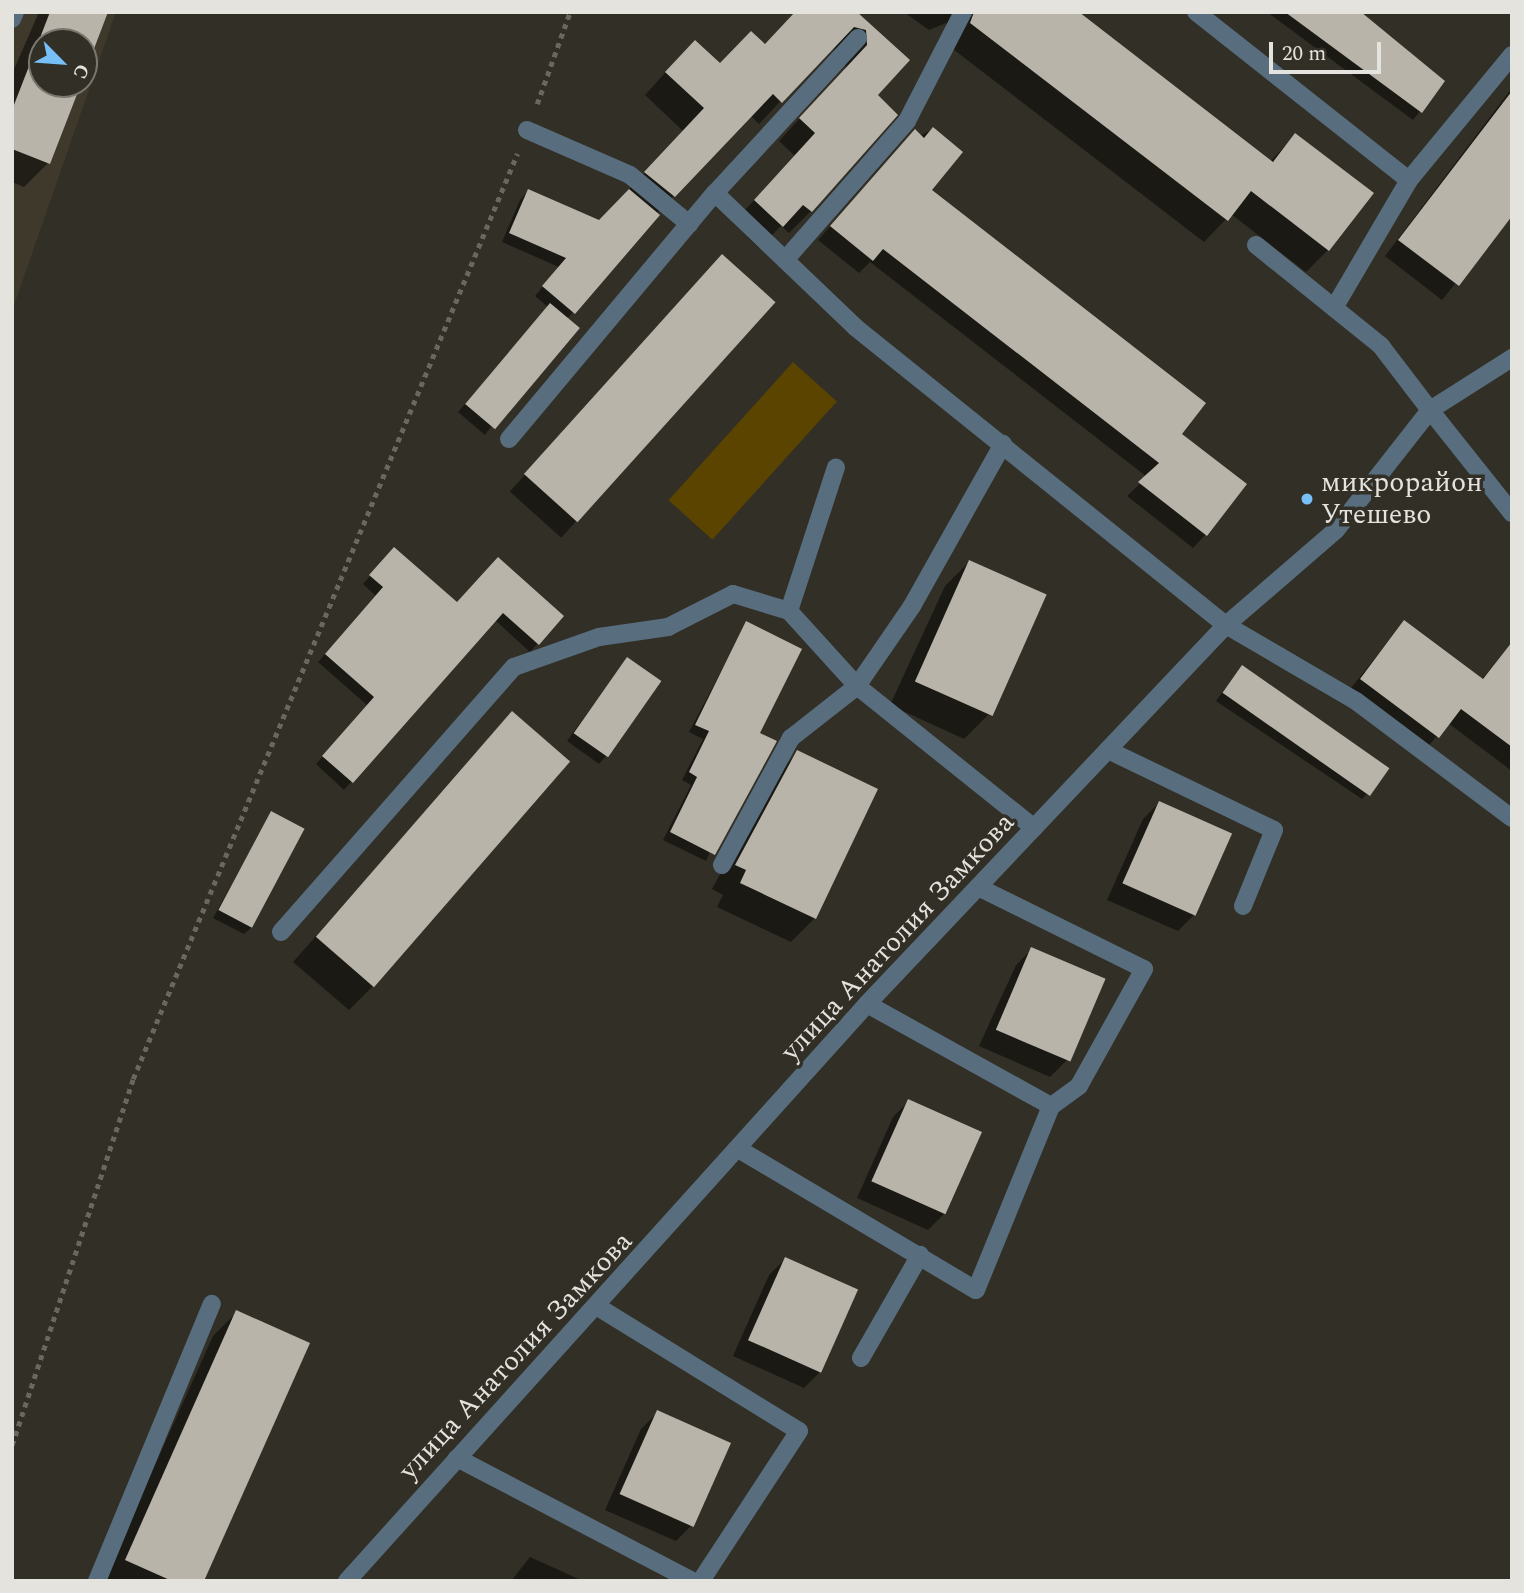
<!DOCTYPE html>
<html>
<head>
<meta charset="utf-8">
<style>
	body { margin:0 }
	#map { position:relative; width:1524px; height:1593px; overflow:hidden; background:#322f26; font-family:Spectral,serif }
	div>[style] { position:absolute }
	.built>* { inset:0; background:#3f392c }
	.green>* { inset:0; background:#5b4400; transform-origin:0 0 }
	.shadow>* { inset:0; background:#0007; transform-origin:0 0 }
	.building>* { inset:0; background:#b9b4aa; transform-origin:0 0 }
	.path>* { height:4.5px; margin-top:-2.25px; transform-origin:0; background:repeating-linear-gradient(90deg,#6a675f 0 5px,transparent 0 10px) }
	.lane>* { height:18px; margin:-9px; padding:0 9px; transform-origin:9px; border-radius:9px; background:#586e7f }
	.street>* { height:18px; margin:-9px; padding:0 9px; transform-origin:9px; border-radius:9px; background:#586e7f }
	.dots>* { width:19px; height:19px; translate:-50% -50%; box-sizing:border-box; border:4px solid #322f26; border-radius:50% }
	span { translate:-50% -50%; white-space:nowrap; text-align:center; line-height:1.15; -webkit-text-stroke:7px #322f26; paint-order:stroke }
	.poi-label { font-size:28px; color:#e5e3de }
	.left { translate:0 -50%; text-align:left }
	.street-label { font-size:28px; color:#e5e3de }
	.frame { position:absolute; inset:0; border:14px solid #e5e3de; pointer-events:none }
	.north { position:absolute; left:28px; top:28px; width:70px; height:70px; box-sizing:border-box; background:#322f26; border:2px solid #7a7770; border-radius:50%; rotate:115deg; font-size:19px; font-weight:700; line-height:28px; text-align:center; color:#e5e3de }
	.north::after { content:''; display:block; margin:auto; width:24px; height:32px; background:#77bff7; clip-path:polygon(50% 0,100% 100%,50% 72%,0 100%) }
	.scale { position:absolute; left:1269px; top:42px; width:112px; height:32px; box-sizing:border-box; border:4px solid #e5e3de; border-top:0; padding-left:9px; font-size:21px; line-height:24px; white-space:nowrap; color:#e5e3de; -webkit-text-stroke:5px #322f26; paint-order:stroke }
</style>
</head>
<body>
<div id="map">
	<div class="built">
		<i style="clip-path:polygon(evenodd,12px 12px,116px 12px,12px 311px,12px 12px,42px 42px,84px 42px,84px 84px,42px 84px,42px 42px)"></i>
	</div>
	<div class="green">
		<i style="left:793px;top:362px;width:59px;height:186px;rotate:42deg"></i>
	</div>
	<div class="shadow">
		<i style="clip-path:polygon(39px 12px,106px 12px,84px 70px,84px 42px,42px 42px,42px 84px,79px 84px,48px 163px,24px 187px,12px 182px,12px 74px)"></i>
		<i style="clip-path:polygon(855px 12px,908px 61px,876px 95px,811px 211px,789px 233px,781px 226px,759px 248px,733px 223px,795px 156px,779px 141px,845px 69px,847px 57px,838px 48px,828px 51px,759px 124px,750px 115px,656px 214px,567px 319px,485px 435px,458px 412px,548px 307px,535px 296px,559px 267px,502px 242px,520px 200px,528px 191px,599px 222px,683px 131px,645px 95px,673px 64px,720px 65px)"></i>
		<i style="clip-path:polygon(904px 12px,1075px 12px,1270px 162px,1295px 135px,1328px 250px,1306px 272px,1231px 214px,1204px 242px,949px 46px,953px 34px,946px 23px,929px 30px)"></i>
		<i style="clip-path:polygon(1267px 12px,1358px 12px,1443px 82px,1413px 120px)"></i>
		<i style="clip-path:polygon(1512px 88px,1512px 213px,1442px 300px,1385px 256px)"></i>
		<i style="clip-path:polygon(933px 129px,929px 191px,1180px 434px,1206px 534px,1193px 548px,1127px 496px,1147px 477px,870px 262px,859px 273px,818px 240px,902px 145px)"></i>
		<i style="left:722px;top:256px;width:69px;height:317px;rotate:42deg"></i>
		<i style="clip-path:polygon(387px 557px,457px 604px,562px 616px,530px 652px,495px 620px,344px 790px,316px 764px,368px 706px,318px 662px,376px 596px,363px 584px)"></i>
		<i style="clip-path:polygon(969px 562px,1043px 596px,988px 715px,964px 739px,890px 705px,945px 586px)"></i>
		<i style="clip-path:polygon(1404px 622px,1481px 680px,1506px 651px,1512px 655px,1512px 771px,1448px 723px,1424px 751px,1347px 693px)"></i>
		<i style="clip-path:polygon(746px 624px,758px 734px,706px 861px,663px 840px,691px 785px,682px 780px,703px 739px,689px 732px)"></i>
		<i style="clip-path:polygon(627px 659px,606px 756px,599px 764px,567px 741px)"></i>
		<i style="clip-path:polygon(1235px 675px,1370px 791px,1362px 799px,1216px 701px)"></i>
		<i style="clip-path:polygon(512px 714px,373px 986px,349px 1010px,293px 962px)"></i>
		<i style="clip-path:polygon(798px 753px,815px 918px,791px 942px,717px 907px,723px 895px,712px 889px,773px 777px)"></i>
		<i style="clip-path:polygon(1159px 803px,1194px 915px,1178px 931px,1107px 900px,1143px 819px)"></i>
		<i style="clip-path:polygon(271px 813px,252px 927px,244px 934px,213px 918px)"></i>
		<i style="clip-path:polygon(1032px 949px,1102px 980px,1066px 1061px,1050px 1077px,979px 1046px,1016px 965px)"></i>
		<i style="clip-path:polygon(909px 1101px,944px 1214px,928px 1230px,857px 1198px,893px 1117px)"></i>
		<i style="clip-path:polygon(785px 1259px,820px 1372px,804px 1388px,733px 1356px,769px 1275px)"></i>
		<i style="clip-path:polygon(237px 1312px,202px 1581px,103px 1581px,213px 1336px)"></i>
		<i style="clip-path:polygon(657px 1413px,729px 1444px,692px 1525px,676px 1541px,605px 1510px,641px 1429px)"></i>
		<i style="clip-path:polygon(530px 1557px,583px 1581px,511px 1581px)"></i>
	</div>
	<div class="building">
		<i style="clip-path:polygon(50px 12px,108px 12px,84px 75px,84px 42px,42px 42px,42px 84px,81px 84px,50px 164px,12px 149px,12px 110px)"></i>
		<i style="clip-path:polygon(795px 12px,857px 12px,910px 60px,878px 95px,898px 115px,812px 212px,803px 205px,783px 227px,754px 200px,815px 133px,799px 118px,867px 45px,866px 30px,854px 27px,782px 103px,773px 94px,675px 197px,644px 172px,704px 108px,665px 72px,695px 40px,720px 63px,751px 31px,765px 44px)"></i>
		<i style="clip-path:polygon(974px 12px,1079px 12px,1273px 162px,1295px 133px,1374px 193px,1329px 251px,1251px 191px,1228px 221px,970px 23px)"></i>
		<i style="clip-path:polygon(1285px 12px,1361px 12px,1445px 81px,1422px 113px)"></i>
		<i style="clip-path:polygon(1512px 91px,1512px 216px,1459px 286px,1398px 240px)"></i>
		<i style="clip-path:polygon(933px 127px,963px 152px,932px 190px,1206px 403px,1182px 434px,1247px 484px,1207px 536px,1138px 482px,1159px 463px,883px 249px,873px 261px,830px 226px,915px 129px,924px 138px)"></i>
		<i style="clip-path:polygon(528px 189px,599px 220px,629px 189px,660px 215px,575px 314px,542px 286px,566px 258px,509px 233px)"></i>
		<i style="left:722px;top:254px;width:72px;height:296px;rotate:42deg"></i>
		<i style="left:550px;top:303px;width:39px;height:132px;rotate:40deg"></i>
		<i style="clip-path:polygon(394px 547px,457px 602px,498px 557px,564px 616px,539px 645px,503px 613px,353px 783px,322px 756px,374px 697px,325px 654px,383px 587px,369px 575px)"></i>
		<i style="left:969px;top:560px;width:85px;height:133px;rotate:24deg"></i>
		<i style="clip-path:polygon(1404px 620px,1483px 679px,1512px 642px,1512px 747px,1461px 709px,1439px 738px,1360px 679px)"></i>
		<i style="clip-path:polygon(746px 621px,802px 649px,760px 733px,777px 741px,715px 855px,670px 832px,697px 777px,689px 772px,709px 731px,695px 725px)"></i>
		<i style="left:627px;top:657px;width:42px;height:93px;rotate:35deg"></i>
		<i style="left:1242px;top:665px;width:180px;height:34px;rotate:35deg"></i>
		<i style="left:512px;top:711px;width:77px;height:299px;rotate:41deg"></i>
		<i style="clip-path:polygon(797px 750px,878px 789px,816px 919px,740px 883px,746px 870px,735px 865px)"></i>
		<i style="left:1159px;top:801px;width:80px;height:90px;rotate:24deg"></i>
		<i style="left:271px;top:811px;width:38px;height:112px;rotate:28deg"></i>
		<i style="left:1031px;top:947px;width:81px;height:90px;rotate:23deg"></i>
		<i style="left:908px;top:1099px;width:81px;height:90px;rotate:24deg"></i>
		<i style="left:785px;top:1257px;width:80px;height:91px;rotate:24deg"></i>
		<i style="clip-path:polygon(236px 1310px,310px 1343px,204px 1581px,172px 1581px,125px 1560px)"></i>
		<i style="left:657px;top:1410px;width:81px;height:92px;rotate:24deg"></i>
	</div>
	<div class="path">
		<i style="left:537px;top:104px;width:98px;rotate:-70.3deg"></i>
		<i style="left:12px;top:1445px;width:385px;rotate:-71.7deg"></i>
		<i style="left:133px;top:1079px;width:1002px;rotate:-67.45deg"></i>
	</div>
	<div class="lane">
		<i style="left:1196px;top:12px;width:271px;rotate:38.3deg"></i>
		<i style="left:12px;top:19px;width:8px;rotate:-67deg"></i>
		<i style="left:527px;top:130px;width:112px;rotate:23.6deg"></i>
		<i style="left:630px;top:175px;width:77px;rotate:39.7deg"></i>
		<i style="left:715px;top:193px;width:194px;rotate:43.7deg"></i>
		<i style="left:855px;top:327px;width:476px;rotate:38.8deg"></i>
		<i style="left:1226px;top:625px;width:151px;rotate:30.3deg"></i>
		<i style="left:1356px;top:701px;width:195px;rotate:36.9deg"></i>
		<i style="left:1256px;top:245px;width:161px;rotate:38.9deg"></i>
		<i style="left:1381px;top:346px;width:81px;rotate:52.6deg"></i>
		<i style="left:785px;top:260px;width:185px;rotate:-48.7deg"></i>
		<i style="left:907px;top:121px;width:123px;rotate:-62.8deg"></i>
		<i style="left:1334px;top:308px;width:148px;rotate:-59.6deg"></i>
		<i style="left:1409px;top:180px;width:162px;rotate:-50.5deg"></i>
		<i style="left:509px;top:439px;width:321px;rotate:-50.1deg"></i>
		<i style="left:715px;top:193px;width:211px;rotate:-47.3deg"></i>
		<i style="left:789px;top:611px;width:151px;rotate:-71.9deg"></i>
		<i style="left:1108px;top:750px;width:184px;rotate:25.7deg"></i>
		<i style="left:1274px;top:830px;width:82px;rotate:112.2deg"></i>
		<i style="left:722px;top:865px;width:145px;rotate:-61.5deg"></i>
		<i style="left:791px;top:738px;width:84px;rotate:-38.2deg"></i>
		<i style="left:857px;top:686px;width:97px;rotate:-55.5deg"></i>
		<i style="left:912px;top:606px;width:186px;rotate:-60.7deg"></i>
		<i style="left:978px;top:887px;width:185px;rotate:26.3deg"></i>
		<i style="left:1144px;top:969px;width:134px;rotate:119.1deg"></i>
		<i style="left:1079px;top:1086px;width:34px;rotate:144deg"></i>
		<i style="left:281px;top:932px;width:353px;rotate:-48.7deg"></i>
		<i style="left:514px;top:667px;width:90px;rotate:-19.4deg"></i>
		<i style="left:599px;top:637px;width:70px;rotate:-8.2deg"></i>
		<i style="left:668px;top:627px;width:73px;rotate:-26.9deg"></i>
		<i style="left:733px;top:594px;width:59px;rotate:16.9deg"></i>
		<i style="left:789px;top:611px;width:101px;rotate:47.8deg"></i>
		<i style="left:857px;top:686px;width:227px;rotate:38.7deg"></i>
		<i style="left:740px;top:1150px;width:274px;rotate:30.7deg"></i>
		<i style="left:976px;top:1290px;width:199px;rotate:-67.8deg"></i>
		<i style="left:1051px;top:1106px;width:210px;rotate:-151deg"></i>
		<i style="left:598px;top:1307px;width:236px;rotate:31.7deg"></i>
		<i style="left:799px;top:1431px;width:179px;rotate:123.2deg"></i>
		<i style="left:861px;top:1358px;width:119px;rotate:-60.2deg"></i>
		<i style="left:457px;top:1458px;width:265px;rotate:27.6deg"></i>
		<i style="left:97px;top:1581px;width:300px;rotate:-67.5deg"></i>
	</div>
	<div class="street">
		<i style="left:1430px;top:410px;width:132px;rotate:51.5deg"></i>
		<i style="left:347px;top:1581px;width:777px;rotate:-47.97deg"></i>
		<i style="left:867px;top:1004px;width:522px;rotate:-46.55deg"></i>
		<i style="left:1226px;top:625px;width:145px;rotate:-40.8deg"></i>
		<i style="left:1336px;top:530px;width:152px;rotate:-51.9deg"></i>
		<i style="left:1430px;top:410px;width:97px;rotate:-32.4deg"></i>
	</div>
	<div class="dots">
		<i style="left:1307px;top:499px;background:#77bff7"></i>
	</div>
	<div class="poi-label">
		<span class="left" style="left:1321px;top:499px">микрорайон<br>Утешево</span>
	</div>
	<div class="street-label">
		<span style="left:898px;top:937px;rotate:-47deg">улица Анатолия Замкова</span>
		<span style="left:516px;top:1356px;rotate:-47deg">улица Анатолия Замкова</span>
	</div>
	<div class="frame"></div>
	<div class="north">С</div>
	<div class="scale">20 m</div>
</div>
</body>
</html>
